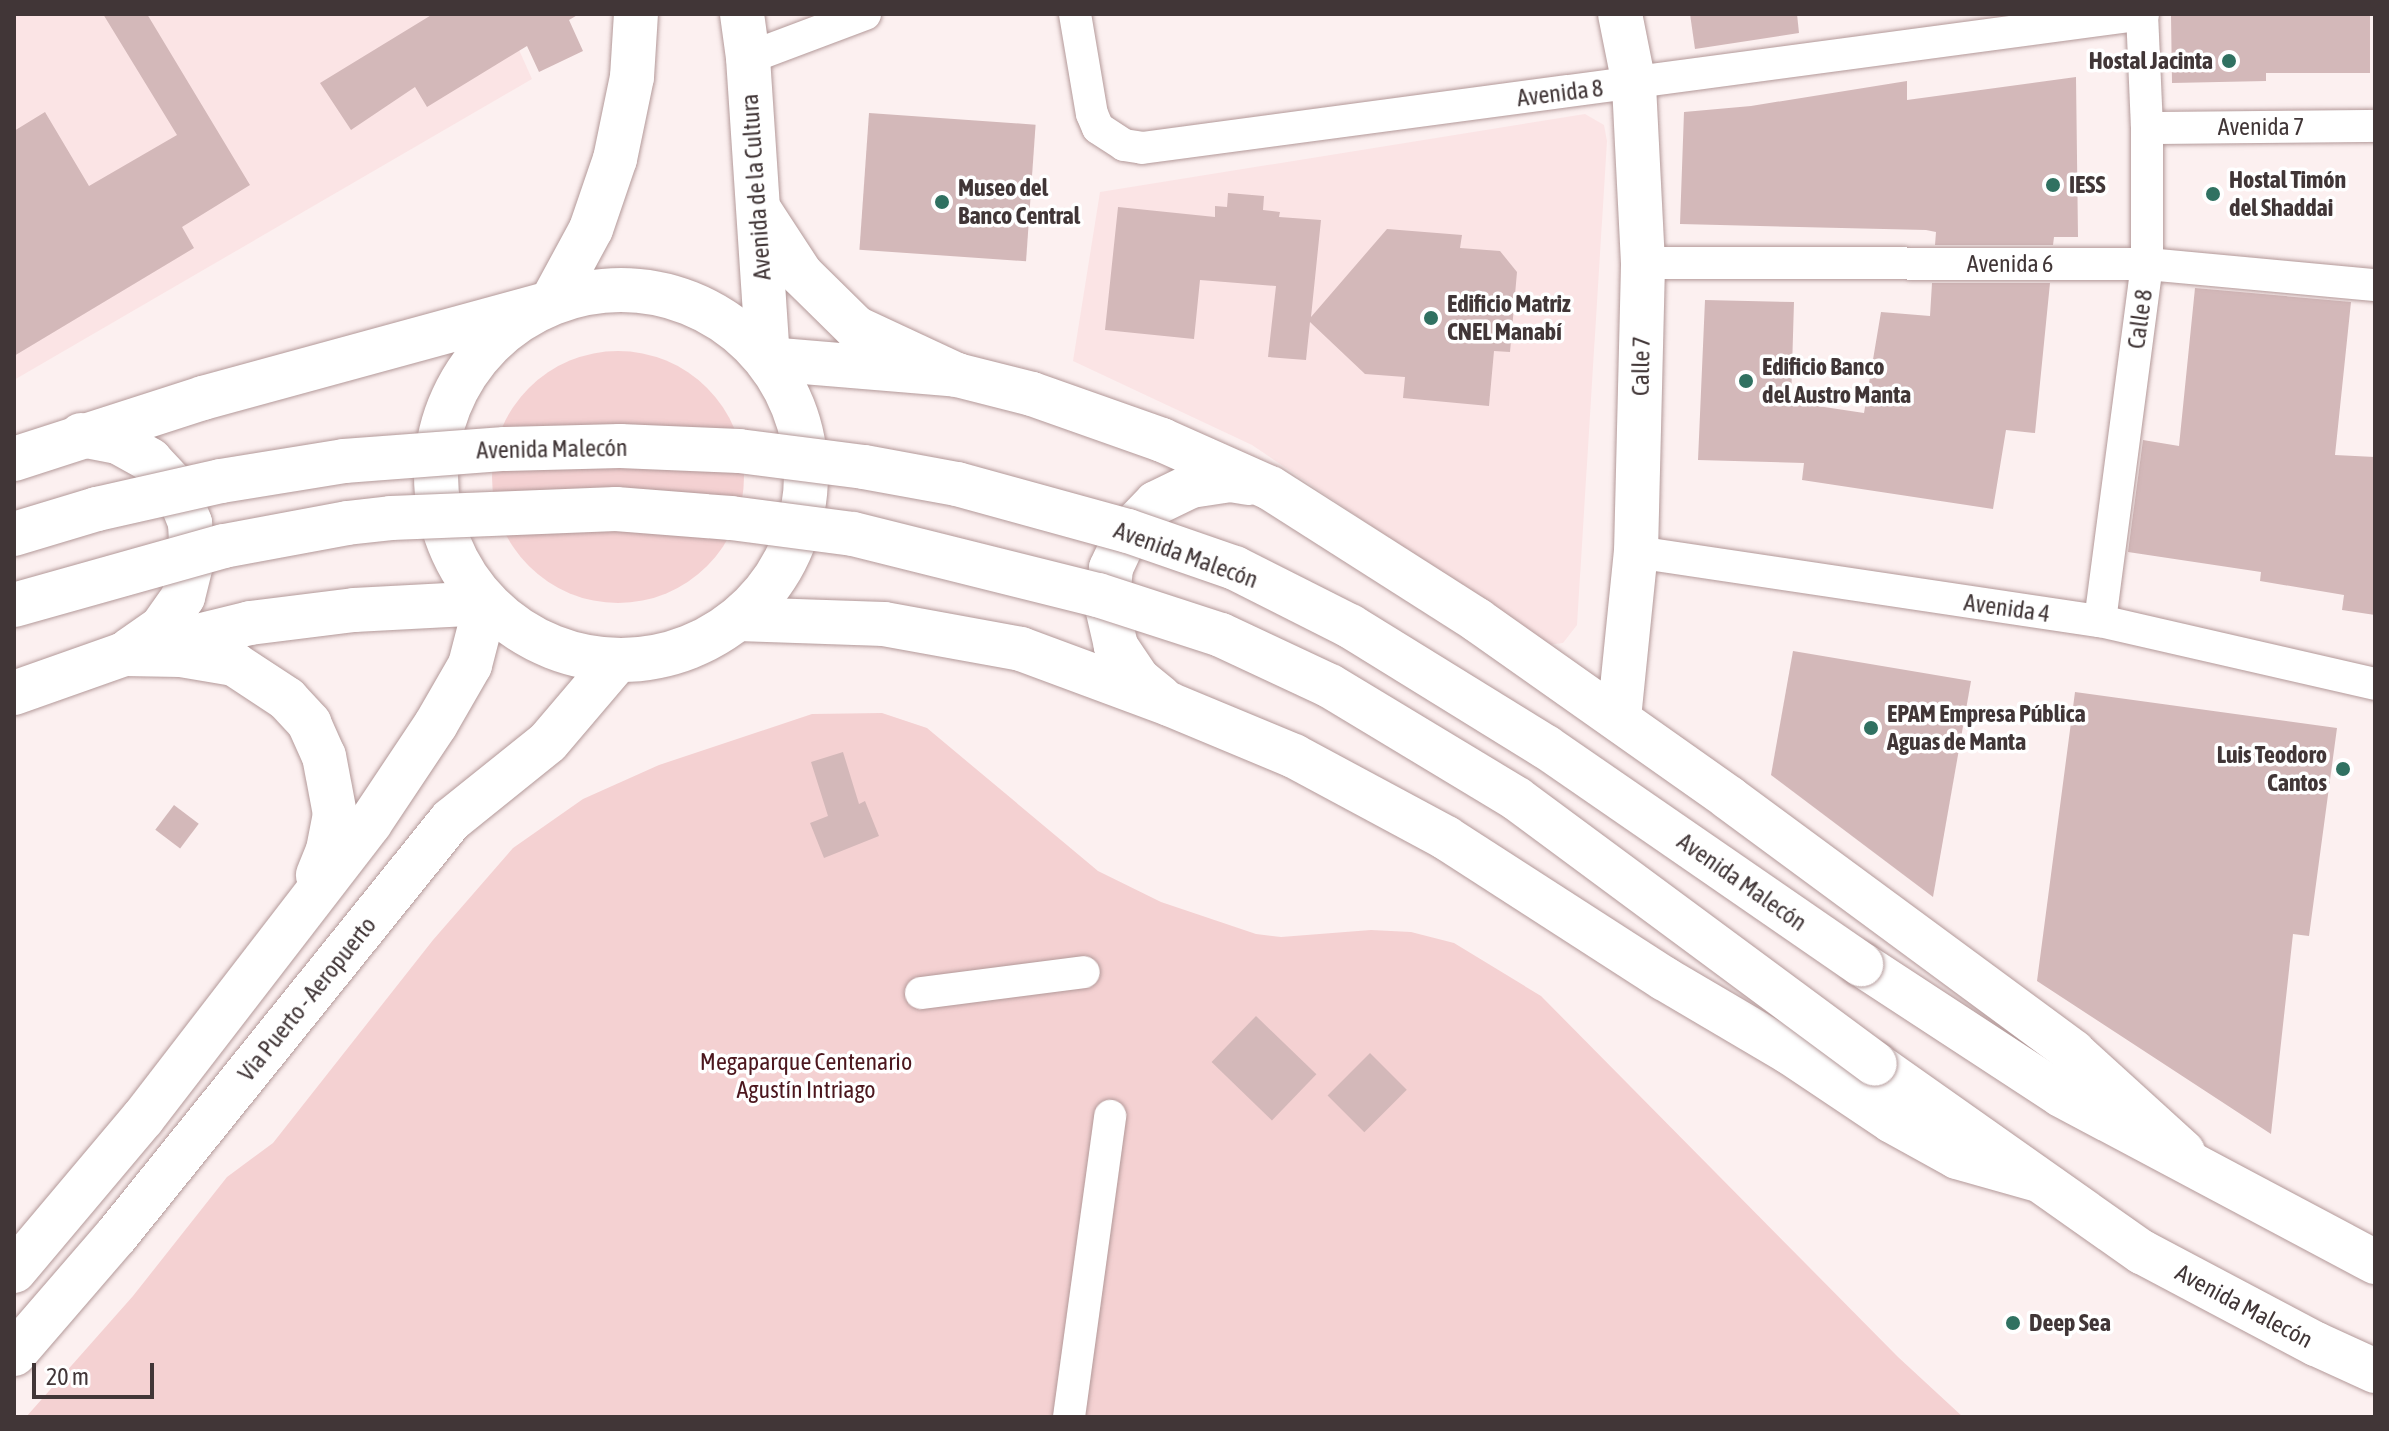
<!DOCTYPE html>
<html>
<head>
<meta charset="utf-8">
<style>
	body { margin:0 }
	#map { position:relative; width:2389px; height:1431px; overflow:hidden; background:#fcf0f0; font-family:"Asap Condensed",sans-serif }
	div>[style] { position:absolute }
	.built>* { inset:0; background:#fbe4e5 }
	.green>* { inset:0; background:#f4d1d2 }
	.round { border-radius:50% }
	.building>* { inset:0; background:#d3b8b9; transform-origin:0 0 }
	.roads { filter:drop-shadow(0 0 2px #b39999) drop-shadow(0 0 2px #b39999) }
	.street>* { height:32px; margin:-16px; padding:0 16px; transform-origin:16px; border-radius:16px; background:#fff }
	.secondary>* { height:44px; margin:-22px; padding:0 22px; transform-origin:22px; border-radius:22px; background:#fff }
	.primary>* { height:44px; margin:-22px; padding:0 22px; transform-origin:22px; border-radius:22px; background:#fff }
	.primary>.ring { margin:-22px; padding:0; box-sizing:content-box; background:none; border:44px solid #fff; border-radius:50% }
	.bridges { filter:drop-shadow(0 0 2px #b39999) drop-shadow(0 0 2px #b39999) }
	.primary-bridge>* { height:44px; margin:-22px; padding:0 22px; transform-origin:22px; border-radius:22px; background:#fff }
	.dots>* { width:22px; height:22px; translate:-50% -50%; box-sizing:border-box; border:4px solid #fff; border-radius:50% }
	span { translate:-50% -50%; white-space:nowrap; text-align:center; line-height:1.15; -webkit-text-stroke:7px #fff; paint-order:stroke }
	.poi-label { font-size:24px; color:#413637; font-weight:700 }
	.right { translate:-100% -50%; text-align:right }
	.left { translate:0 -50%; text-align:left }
	.street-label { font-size:24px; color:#413637 }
	.park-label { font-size:24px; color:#4c171e }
	.frame { position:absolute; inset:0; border:16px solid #413637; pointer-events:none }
	.scale { position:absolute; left:32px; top:1363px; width:122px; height:36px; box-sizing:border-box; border:4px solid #413637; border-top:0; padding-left:10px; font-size:24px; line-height:28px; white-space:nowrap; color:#413637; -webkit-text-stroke:6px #fff; paint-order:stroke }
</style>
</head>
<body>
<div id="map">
	<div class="built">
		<i style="clip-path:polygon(14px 14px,503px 14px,532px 79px,14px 380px)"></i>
		<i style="clip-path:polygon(1585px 114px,1604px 125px,1607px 141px,1577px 625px,1563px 643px,1548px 645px,1252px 445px,1073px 361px,1100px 192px)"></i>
	</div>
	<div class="green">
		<i class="round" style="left:492px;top:351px;width:252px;height:252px"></i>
		<i style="clip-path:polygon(882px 713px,927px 728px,1098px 871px,1161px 902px,1256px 934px,1281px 937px,1371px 930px,1411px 932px,1454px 943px,1541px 996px,1898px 1357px,1963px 1417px,26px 1417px,133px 1296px,227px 1177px,273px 1143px,433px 940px,513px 848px,583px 799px,659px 765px,812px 714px)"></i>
	</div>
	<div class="building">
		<i style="clip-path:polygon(103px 14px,147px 14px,250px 185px,182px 227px,194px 248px,14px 356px,14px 131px,45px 112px,89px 186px,177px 135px)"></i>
		<i style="clip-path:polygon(433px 14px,579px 14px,569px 20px,583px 51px,539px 72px,527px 46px,427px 107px,415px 87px,351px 130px,320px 83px)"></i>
		<i style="clip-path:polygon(1690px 14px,1797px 14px,1799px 33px,1695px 49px)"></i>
		<i style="clip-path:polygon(2244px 14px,2370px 14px,2370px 73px,2266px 73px,2266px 81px,2172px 83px,2171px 16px)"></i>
		<i style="clip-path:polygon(2076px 77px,2078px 237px,2054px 237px,2053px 245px,1935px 245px,1936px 232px,1926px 230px,1680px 224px,1684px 112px,1751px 106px,1907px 81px,1907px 100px)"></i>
		<i style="left:869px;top:113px;width:167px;height:137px;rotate:4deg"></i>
		<i style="clip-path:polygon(1228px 193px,1264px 196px,1263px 210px,1280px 212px,1279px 217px,1321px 220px,1311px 317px,1387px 229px,1462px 235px,1460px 248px,1500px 251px,1517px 272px,1510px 352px,1494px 351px,1489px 406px,1403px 398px,1405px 377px,1365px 374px,1310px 322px,1306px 360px,1268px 357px,1276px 286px,1200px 280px,1194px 339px,1105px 330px,1118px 207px,1215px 217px,1215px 206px,1227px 207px)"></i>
		<i style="clip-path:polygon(1932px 283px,2050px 283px,2035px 433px,2006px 430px,1993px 509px,1802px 480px,1804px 463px,1698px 460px,1705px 300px,1794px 302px,1791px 402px,1864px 413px,1881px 312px,1930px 316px)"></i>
		<i style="clip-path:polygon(2195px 288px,2351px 302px,2335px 455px,2375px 457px,2375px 615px,2342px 610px,2344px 595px,2260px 581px,2261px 572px,2128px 552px,2143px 440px,2179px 446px)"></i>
		<i style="clip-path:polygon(1793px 651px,1971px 681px,1933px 897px,1771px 775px)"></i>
		<i style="clip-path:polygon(2075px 692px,2337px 728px,2309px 936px,2293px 934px,2271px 1134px,2037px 981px)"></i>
		<i style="clip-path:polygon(843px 752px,859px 804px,865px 801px,879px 836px,824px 858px,810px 823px,828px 816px,811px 762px)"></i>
		<i style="left:174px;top:805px;width:31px;height:31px;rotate:37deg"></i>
		<i style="left:1256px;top:1016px;width:84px;height:64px;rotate:44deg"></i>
		<i style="left:1370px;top:1053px;width:52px;height:60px;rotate:45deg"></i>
	</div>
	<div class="roads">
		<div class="street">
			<i style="left:1075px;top:14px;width:101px;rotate:80.4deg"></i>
			<i style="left:1092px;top:114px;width:15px;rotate:67deg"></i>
			<i style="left:1098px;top:128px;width:31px;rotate:33deg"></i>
			<i style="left:1124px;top:145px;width:18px;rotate:9deg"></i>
			<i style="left:1142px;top:148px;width:1010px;rotate:-7.62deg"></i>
			<i style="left:748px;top:58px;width:125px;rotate:-20.6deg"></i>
			<i style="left:2147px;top:128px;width:228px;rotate:-0.5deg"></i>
			<i style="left:1643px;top:263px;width:504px;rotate:0.11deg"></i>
			<i style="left:2147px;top:264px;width:229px;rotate:5.3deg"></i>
			<i style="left:1636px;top:552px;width:469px;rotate:8.5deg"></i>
			<i style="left:2100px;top:621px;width:282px;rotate:12.9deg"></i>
			<i style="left:2100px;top:621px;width:360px;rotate:-82.5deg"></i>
			<i style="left:2147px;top:264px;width:136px;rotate:-90deg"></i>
			<i style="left:2147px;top:128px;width:114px;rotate:-92.5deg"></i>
			<i style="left:921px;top:993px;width:164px;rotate:-7.3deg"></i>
			<i style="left:1069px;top:1417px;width:304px;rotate:-82.2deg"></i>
		</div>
		<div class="secondary">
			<i style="left:768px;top:359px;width:190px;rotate:4.8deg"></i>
			<i style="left:957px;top:375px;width:77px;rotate:14.2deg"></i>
			<i style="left:1032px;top:394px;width:138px;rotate:19.5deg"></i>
			<i style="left:1162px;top:440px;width:118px;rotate:24deg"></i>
			<i style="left:1270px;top:488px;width:246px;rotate:32.5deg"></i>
			<i style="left:1477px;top:620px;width:309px;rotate:35.2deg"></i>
			<i style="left:1729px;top:798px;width:428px;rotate:36.4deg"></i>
			<i style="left:2073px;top:1052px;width:149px;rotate:42.3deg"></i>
			<i style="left:81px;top:435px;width:38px;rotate:11deg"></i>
			<i style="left:118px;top:442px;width:37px;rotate:29deg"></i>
			<i style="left:150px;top:460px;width:38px;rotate:47deg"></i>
			<i style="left:176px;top:488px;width:38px;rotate:68deg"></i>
			<i style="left:190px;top:523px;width:38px;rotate:87deg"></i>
			<i style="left:192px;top:561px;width:37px;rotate:104deg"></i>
			<i style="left:183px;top:597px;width:38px;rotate:125deg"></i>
			<i style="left:161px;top:628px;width:38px;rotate:145deg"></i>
			<i style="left:14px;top:459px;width:199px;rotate:-17.9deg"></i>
			<i style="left:203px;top:398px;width:361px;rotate:-15.3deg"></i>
			<i style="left:738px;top:619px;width:146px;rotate:2deg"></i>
			<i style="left:884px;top:624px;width:139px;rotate:10.3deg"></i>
			<i style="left:1021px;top:649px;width:158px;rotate:20.4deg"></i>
			<i style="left:1169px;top:704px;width:135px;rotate:22.6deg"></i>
			<i style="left:1294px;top:756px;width:173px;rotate:28.3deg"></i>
			<i style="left:1446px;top:838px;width:260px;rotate:32.8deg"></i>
			<i style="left:1665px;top:979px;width:144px;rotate:30.5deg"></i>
			<i style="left:1789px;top:1052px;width:124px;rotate:33.8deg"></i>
			<i style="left:1892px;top:1121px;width:74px;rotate:29deg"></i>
			<i style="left:1957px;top:1157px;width:81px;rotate:15.8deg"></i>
			<i style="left:14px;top:693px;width:117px;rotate:-19.5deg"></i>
			<i style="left:124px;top:654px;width:130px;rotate:-13.8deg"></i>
			<i style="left:250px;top:623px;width:105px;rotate:-7.1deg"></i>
			<i style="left:354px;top:610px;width:132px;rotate:-3deg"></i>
			<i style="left:1160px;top:697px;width:28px;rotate:-141deg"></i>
			<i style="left:1138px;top:679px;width:40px;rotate:-124deg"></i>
			<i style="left:1116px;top:646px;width:39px;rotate:-103deg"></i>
			<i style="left:1107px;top:608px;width:40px;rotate:-84.3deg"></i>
			<i style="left:1111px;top:568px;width:40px;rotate:-65deg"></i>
			<i style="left:1128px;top:532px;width:40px;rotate:-46deg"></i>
			<i style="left:1156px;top:503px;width:39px;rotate:-26deg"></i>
			<i style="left:1191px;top:486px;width:40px;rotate:-8.5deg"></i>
			<i style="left:1231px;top:480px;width:17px;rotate:10deg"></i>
			<i style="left:1619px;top:718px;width:167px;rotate:-84.2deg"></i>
			<i style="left:1636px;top:552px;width:289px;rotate:-88.6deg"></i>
			<i style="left:1643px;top:263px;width:179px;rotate:-92.9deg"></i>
			<i style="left:1634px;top:84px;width:71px;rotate:-101.3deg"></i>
		</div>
		<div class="primary">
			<i style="left:742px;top:14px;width:44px;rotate:82.2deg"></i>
			<i style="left:748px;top:58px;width:302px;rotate:86.2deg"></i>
			<i style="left:760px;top:211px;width:75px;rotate:56.9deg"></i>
			<i style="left:801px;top:274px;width:77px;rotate:44.5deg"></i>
			<i style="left:856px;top:328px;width:111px;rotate:25deg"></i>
			<i class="ring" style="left:436px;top:290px;width:326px;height:326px"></i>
			<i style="left:551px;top:303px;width:84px;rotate:-61.6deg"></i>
			<i style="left:591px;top:229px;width:74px;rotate:-71.1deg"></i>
			<i style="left:615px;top:159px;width:84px;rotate:-78.3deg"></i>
			<i style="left:632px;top:77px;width:63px;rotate:-86.4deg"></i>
			<i style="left:124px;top:654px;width:57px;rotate:1deg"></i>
			<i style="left:181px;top:655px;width:54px;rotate:9.6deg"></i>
			<i style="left:234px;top:664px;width:64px;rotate:33.4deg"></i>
			<i style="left:287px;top:699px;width:33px;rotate:47deg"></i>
			<i style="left:309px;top:723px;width:36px;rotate:66deg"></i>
			<i style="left:324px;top:756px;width:59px;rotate:79.3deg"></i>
			<i style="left:335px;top:814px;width:37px;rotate:101deg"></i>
			<i style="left:328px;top:850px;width:27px;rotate:112deg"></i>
			<i style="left:1861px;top:964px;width:239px;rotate:33.2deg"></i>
			<i style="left:2061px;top:1095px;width:356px;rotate:28deg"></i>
			<i style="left:1875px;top:1064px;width:327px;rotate:35.2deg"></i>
			<i style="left:2142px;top:1252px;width:197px;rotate:27.9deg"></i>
			<i style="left:2316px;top:1344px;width:65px;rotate:24.6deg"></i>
			<i style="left:14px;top:1271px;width:200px;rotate:-49.9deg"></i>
			<i style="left:143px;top:1118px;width:372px;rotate:-52.4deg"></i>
			<i style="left:370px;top:823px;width:119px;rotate:-56.3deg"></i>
			<i style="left:436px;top:724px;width:68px;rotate:-60deg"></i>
			<i style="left:470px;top:665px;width:64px;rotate:-75.5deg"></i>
			<i style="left:14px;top:1354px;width:156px;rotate:-49.2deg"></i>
			<i style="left:116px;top:1236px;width:534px;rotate:-51.16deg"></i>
			<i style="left:451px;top:820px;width:124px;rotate:-38.8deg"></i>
			<i style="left:548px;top:742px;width:106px;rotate:-49.6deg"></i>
		</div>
	</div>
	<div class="bridges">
		<div class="primary-bridge">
			<i style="left:14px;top:534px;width:87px;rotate:-16.8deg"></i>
			<i style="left:97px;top:509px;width:127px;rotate:-12.7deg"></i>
			<i style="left:221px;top:481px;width:125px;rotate:-9.2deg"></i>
			<i style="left:344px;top:461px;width:161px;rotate:-4.3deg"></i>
			<i style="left:505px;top:449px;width:115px;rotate:-1.5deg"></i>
			<i style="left:620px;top:446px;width:119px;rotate:2.4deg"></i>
			<i style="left:739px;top:451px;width:126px;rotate:7.3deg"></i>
			<i style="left:864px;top:467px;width:95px;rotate:10.4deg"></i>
			<i style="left:957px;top:484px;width:177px;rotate:15.4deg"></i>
			<i style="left:1128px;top:531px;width:113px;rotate:19.1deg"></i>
			<i style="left:1235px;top:568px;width:129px;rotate:26.8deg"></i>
			<i style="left:1350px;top:626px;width:230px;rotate:31.7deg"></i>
			<i style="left:1546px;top:747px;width:383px;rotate:34.6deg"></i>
			<i style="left:14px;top:605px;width:218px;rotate:-15.7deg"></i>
			<i style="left:224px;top:546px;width:125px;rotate:-10.6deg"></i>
			<i style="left:347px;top:523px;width:44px;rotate:-6.5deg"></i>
			<i style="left:391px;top:518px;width:225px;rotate:-2.3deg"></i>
			<i style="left:616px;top:509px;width:115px;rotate:4.5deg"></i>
			<i style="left:731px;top:518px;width:123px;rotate:7.5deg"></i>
			<i style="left:853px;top:534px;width:252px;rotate:14deg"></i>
			<i style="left:1098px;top:595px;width:129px;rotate:18deg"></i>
			<i style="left:1221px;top:635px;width:120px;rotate:25.1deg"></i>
			<i style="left:1330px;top:686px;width:218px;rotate:31.1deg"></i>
			<i style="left:1517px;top:799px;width:445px;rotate:36.5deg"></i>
		</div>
	</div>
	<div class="dots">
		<i style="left:2229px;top:61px;background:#307161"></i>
		<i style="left:2053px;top:185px;background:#307161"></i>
		<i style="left:2213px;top:194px;background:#307161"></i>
		<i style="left:942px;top:202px;background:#307161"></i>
		<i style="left:1431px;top:318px;background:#307161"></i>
		<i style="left:1746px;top:381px;background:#307161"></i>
		<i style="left:1871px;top:728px;background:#307161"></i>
		<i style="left:2343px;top:769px;background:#307161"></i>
		<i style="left:2013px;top:1323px;background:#307161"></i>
	</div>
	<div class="poi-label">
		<span class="right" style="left:2213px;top:61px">Hostal Jacinta</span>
		<span class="left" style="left:2229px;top:194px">Hostal Timón<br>del Shaddai</span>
		<span class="left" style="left:2069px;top:185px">IESS</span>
		<span class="left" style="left:958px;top:202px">Museo del<br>Banco Central</span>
		<span class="left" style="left:1447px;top:318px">Edificio Matriz<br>CNEL Manabí</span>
		<span class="left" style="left:1762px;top:381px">Edificio Banco<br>del Austro Manta</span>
		<span class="left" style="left:1887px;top:728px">EPAM Empresa Pública<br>Aguas de Manta</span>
		<span class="right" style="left:2327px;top:769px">Luis Teodoro<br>Cantos</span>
		<span class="left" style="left:2029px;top:1323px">Deep Sea</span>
	</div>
	<div class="street-label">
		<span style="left:1560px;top:93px;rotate:-7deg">Avenida 8</span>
		<span style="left:2261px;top:127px">Avenida 7</span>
		<span style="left:756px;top:187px;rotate:-94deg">Avenida de la Cultura</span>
		<span style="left:2010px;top:264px">Avenida 6</span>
		<span style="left:2140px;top:319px;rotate:-82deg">Calle 8</span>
		<span style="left:1641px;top:366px;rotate:-89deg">Calle 7</span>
		<span style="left:552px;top:449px;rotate:-1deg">Avenida Malecón</span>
		<span style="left:1186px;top:555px;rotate:20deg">Avenida Malecón</span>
		<span style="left:2007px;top:608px;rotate:8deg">Avenida 4</span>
		<span style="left:1742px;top:882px;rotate:35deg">Avenida Malecón</span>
		<span style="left:307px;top:999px;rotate:-51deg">Via Puerto - Aeropuerto</span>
		<span style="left:2244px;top:1306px;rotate:28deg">Avenida Malecón</span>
	</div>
	<div class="park-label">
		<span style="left:806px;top:1076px">Megaparque Centenario<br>Agustín Intriago</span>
	</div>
	<div class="frame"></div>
	<div class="scale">20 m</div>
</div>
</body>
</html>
